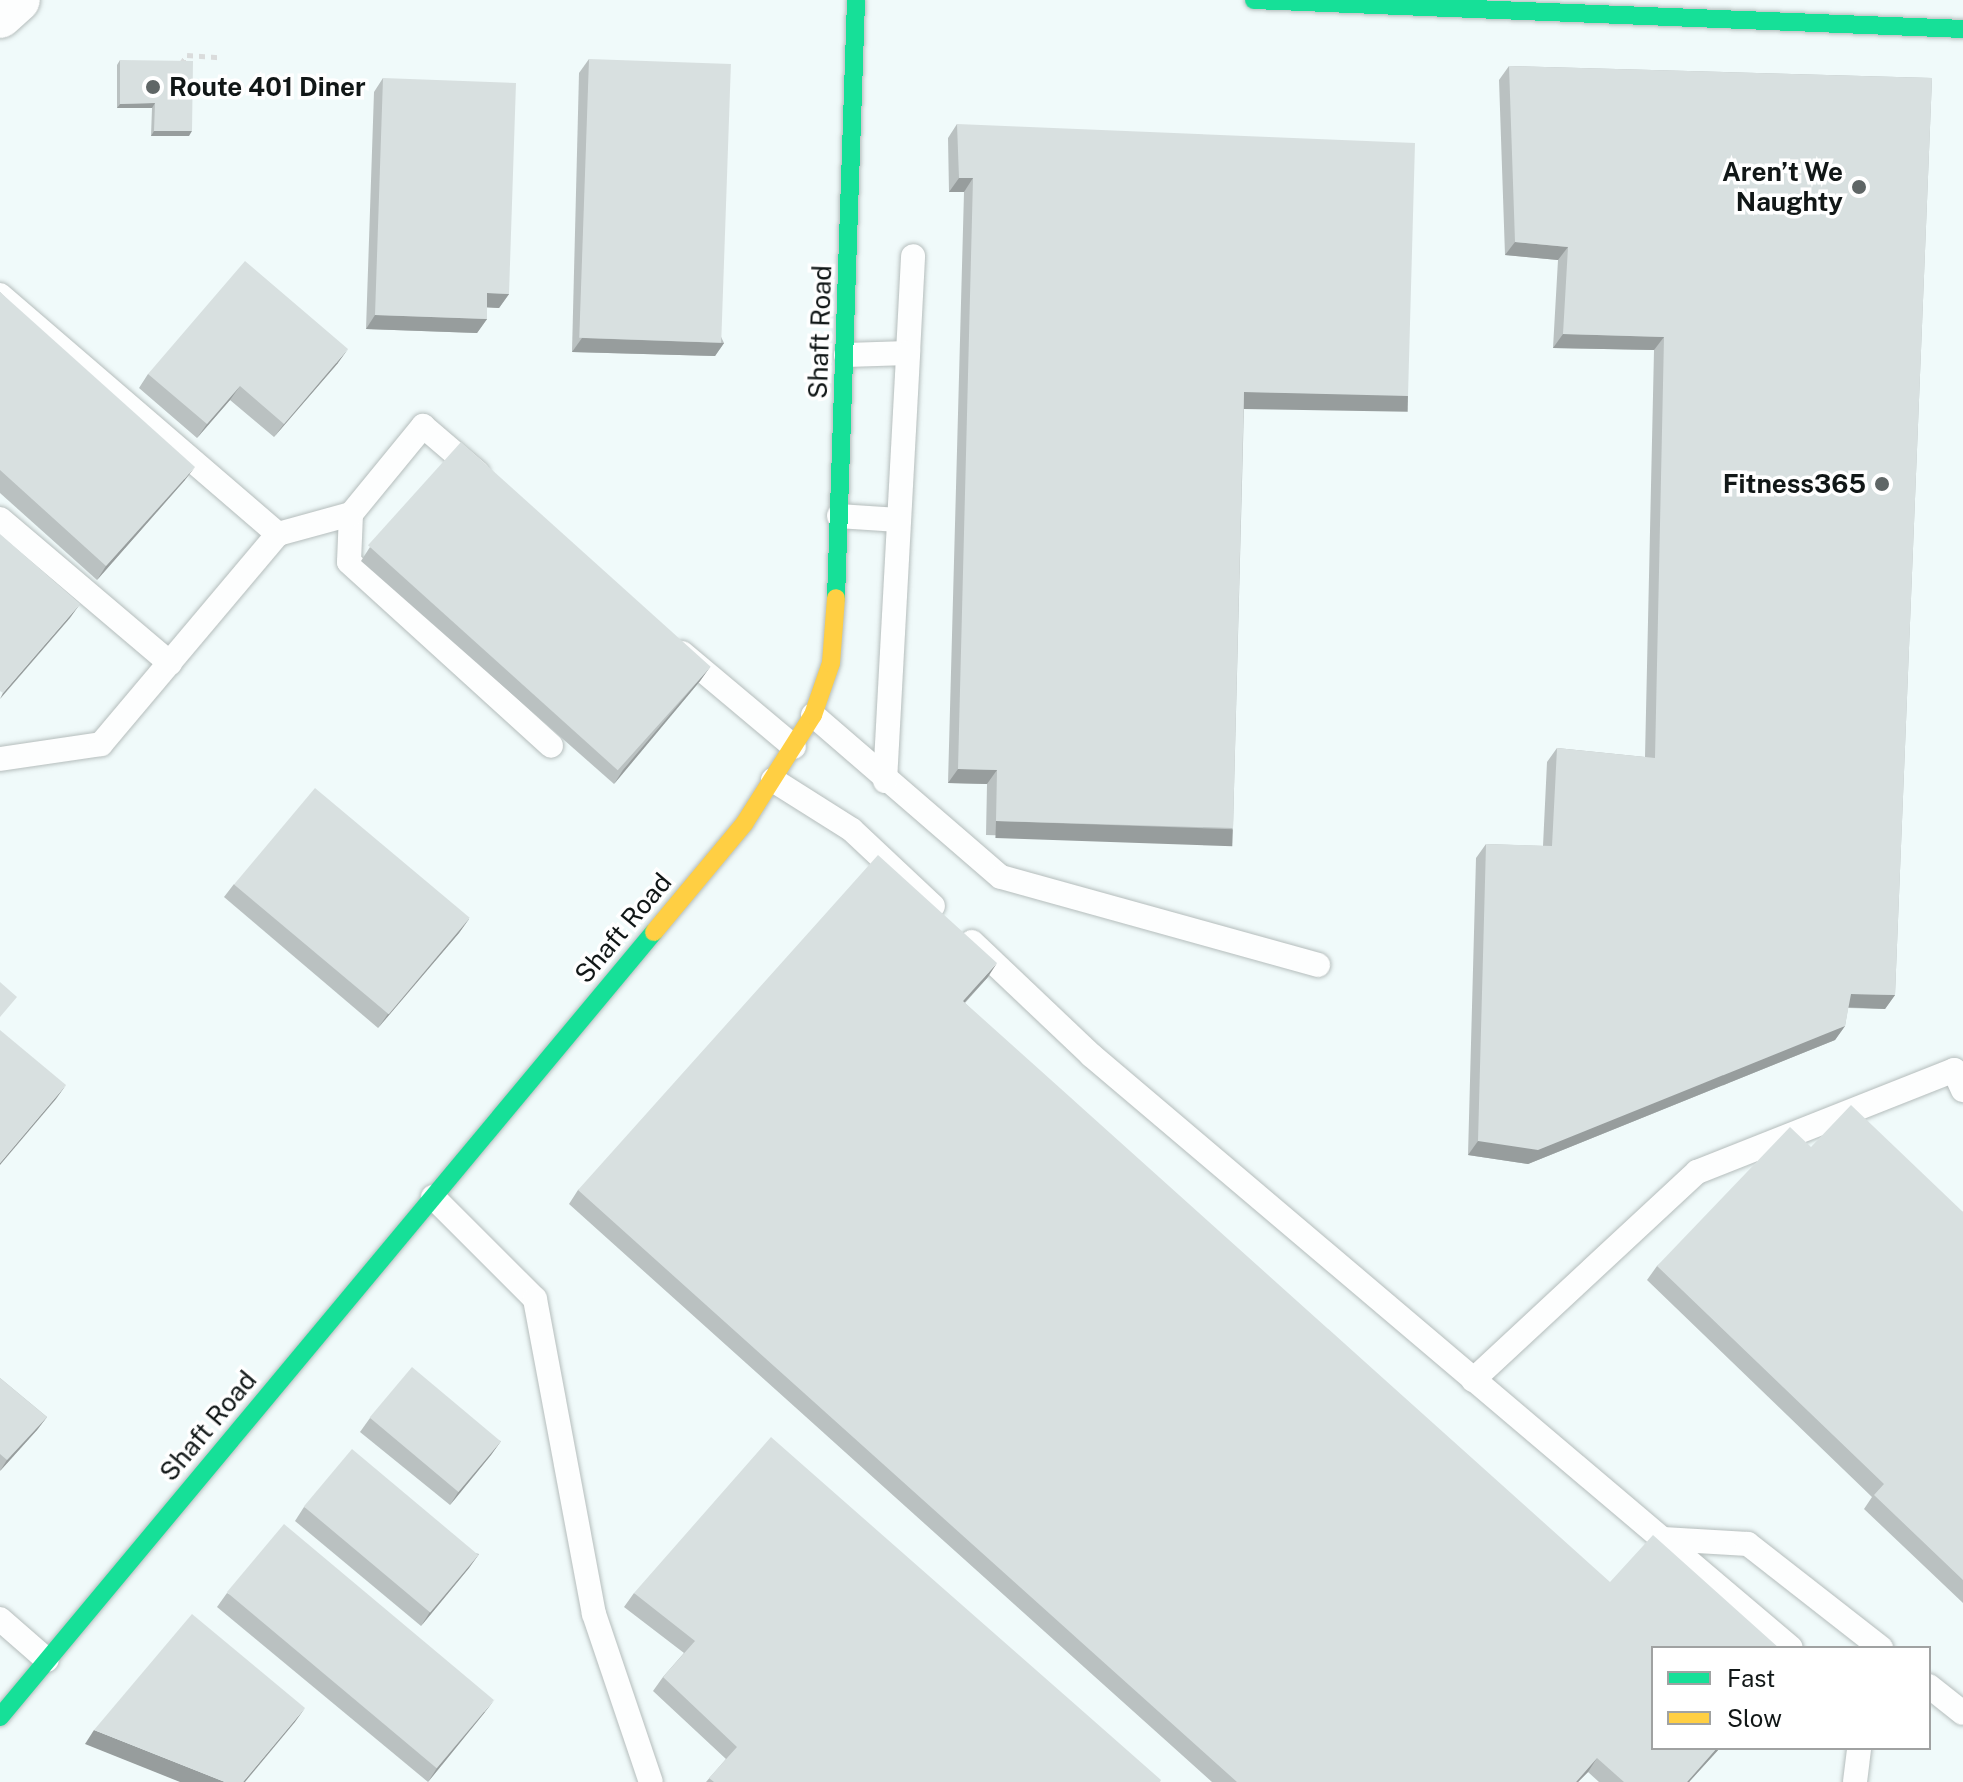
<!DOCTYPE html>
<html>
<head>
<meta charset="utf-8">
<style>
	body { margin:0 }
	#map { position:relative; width:1963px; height:1782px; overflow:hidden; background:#f0fafa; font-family:"Public Sans",sans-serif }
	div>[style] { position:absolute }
	.path>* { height:5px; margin-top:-2.5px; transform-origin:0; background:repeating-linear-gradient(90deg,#dadcdc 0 6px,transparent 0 12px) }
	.roads { filter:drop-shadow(0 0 2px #b5bdbc) drop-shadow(0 0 2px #b5bdbc) }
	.lane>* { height:24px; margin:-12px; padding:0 12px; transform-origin:12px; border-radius:12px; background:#fdfefe }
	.street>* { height:44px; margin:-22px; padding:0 22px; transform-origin:22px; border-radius:22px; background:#fdfefe }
	.fast>* { height:18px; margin:-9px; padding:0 9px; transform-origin:9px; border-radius:9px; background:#16e098 }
	.slow>* { height:18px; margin:-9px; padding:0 9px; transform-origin:9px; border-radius:9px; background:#ffcf43 }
	.wall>* { inset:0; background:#bac1c1 }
	.shaded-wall>* { inset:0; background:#979d9d; transform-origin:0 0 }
	.building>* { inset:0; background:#d8e0e0; transform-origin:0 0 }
	.dots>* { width:22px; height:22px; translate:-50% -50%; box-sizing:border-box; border:4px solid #fff; border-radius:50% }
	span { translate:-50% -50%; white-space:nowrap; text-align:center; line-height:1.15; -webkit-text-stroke:7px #fff; paint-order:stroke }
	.poi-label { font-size:26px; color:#111717; font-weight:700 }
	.left { translate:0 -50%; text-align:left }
	.right { translate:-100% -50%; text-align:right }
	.street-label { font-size:26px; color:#111717 }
	.legend { position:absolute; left:1651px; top:1646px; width:280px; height:104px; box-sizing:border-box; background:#fff; border:2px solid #a0a2a2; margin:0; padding:10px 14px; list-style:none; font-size:24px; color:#111717 }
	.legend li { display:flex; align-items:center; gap:16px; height:40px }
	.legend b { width:40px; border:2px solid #a0a2a2 }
</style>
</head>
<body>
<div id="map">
	<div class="path">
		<i style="left:181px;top:64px;width:11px;rotate:-56deg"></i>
		<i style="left:187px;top:55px;width:32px;rotate:4deg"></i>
	</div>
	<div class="roads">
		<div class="lane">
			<i style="left:0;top:295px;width:367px;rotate:40.7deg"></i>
			<i style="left:846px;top:355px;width:62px;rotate:-1.8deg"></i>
			<i style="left:908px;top:353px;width:97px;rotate:-87deg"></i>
			<i style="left:351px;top:514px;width:48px;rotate:92.4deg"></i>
			<i style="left:349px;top:562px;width:273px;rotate:42.3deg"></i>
			<i style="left:839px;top:516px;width:59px;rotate:3.9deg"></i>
			<i style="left:0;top:519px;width:223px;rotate:40.3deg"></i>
			<i style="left:682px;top:653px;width:146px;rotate:40deg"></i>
			<i style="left:813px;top:715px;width:248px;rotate:40.8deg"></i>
			<i style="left:1001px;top:877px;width:329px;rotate:15.5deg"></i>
			<i style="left:0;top:759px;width:102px;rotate:-8.4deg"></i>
			<i style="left:101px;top:744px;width:275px;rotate:-49.9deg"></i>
			<i style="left:278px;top:534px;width:76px;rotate:-15.3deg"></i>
			<i style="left:351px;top:514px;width:114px;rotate:-50.7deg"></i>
			<i style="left:423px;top:426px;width:72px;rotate:40.5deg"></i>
			<i style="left:773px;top:780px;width:93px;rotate:32.3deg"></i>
			<i style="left:852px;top:830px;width:111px;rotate:43.2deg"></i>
			<i style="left:885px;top:781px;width:429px;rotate:-86.9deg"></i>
			<i style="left:972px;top:942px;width:164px;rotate:43.5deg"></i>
			<i style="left:1091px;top:1055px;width:917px;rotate:40.27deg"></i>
			<i style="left:433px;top:1197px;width:144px;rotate:45deg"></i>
			<i style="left:535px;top:1299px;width:320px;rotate:79.4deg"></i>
			<i style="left:594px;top:1614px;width:177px;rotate:71.3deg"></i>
			<i style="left:1473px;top:1380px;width:306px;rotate:-42.9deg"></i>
			<i style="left:1697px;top:1172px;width:277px;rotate:-21.6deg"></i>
			<i style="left:1954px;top:1070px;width:22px;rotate:66deg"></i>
			<i style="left:1663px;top:1539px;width:85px;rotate:3.4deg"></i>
			<i style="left:1748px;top:1544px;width:169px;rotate:38deg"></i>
			<i style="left:0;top:1619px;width:62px;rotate:41.1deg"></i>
			<i style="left:1929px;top:1686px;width:43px;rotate:38.5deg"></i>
			<i style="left:1855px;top:1782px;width:34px;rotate:-83deg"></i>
		</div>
		<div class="street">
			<i style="left:0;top:16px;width:24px;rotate:-42deg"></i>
		</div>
		<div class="fast">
			<i style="left:1254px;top:0;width:710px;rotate:2.34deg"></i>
			<i style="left:836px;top:598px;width:598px;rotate:-88.08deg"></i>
			<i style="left:0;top:1717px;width:1022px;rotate:-50.2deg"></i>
		</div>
		<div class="slow">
			<i style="left:654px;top:932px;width:141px;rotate:-50.2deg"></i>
			<i style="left:744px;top:824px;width:129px;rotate:-57.7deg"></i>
			<i style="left:813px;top:715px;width:55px;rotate:-70.9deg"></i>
			<i style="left:831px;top:663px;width:65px;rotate:-85.6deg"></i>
		</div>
	</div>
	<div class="wall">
		<i style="clip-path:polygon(589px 59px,724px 343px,715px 356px,572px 352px,579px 73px)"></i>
		<i style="clip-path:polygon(120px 60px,189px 136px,151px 136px,152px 108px,117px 108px,117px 65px)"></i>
		<i style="clip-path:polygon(1509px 66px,1932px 78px,1895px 995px,1885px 1009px,1848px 1008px,1845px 1026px,1835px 1040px,1528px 1164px,1468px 1155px,1476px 858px,1486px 844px,1543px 846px,1547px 762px,1557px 748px,1645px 757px,1654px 350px,1553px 348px,1558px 260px,1505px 255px,1499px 80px)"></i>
		<i style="clip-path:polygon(383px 78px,509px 294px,499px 308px,487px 307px,487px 319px,477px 333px,366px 329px,374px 92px)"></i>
		<i style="clip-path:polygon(957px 124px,1398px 410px,1244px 406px,1233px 828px,1224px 842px,986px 835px,987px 784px,948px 783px,964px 192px,949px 192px,948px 138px)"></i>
		<i style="clip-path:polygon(0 292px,185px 480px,97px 580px,0 493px)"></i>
		<i style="clip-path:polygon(338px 363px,274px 437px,230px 400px,197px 438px,139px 388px,148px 374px)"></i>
		<i style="clip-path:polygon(370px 547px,710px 667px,700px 681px,614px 784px,361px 561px)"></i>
		<i style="clip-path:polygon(234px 884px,469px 919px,459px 933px,378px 1028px,224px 897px)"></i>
		<i style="clip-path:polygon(988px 977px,965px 1003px,1720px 1748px,1689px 1782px,1599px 1782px,1588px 1772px,1578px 1782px,1212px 1782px,569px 1204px,578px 1190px)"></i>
		<i style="clip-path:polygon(1811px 1147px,1963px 1212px,1963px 1603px,1864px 1509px,1872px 1497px,1647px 1280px,1657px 1266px)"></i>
		<i style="clip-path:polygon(0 1378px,47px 1417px,37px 1430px,0 1471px)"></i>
		<i style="clip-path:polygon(370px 1418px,501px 1441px,491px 1455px,450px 1505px,360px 1432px)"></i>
		<i style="clip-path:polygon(304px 1507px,479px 1554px,469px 1568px,421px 1626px,295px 1521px)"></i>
		<i style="clip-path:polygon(227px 1593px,485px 1712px,428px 1782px,217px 1607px)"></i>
		<i style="clip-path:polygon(634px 1593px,1160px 1782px,706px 1782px,726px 1759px,653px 1691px,663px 1677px,684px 1653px,624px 1607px)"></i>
	</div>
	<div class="shaded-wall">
		<i style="clip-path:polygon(155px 103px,152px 108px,117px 108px,120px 104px)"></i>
		<i style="clip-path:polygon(154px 131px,192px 131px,189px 136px,151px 136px)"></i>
		<i style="clip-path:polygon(959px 178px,973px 178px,964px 192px,949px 192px)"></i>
		<i style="clip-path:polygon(1515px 242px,1568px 247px,1558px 260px,1505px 255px)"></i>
		<i style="clip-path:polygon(487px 293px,509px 294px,499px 308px,478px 307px)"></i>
		<i style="clip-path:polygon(375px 315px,487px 319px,477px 333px,366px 329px)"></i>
		<i style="clip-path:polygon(1563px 334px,1664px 337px,1654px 350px,1553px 348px)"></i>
		<i style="clip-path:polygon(582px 338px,724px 343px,715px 356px,572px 352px)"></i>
		<i style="clip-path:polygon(348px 349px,338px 363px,274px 437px,284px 424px)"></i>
		<i style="clip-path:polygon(240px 386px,230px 400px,197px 438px,207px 424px)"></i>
		<i style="left:1244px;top:392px;width:164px;height:17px;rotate:1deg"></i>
		<i style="clip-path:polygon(195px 467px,185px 480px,97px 580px,106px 566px)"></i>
		<i style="clip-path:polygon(80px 604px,70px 618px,0 699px,3px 693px)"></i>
		<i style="clip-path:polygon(710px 667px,700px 681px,614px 784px,623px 770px)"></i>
		<i style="clip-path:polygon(958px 769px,997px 770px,987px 784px,948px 783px)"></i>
		<i style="left:996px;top:821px;width:237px;height:17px;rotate:2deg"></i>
		<i style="clip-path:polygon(469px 919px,459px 933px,378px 1028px,388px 1014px)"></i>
		<i style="clip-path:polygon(997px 963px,988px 977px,953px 1015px,963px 1001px)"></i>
		<i style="clip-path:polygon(1851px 994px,1895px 995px,1885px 1009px,1842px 1007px)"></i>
		<i style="clip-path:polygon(1845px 1026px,1835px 1040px,1528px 1164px,1468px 1155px,1478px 1141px)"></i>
		<i style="clip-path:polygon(66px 1085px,56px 1099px,0 1165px,0 1163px)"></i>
		<i style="clip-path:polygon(47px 1417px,37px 1430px,0 1471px,7px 1460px)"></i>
		<i style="clip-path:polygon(501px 1441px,491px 1455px,450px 1505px,459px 1491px)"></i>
		<i style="clip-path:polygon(479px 1554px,469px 1568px,421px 1626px,430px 1612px)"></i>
		<i style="clip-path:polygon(495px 1699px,485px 1712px,428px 1782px,437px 1768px)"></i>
		<i style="clip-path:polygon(305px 1708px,295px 1722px,245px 1782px,243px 1782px)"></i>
		<i style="clip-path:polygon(94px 1730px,225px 1782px,180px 1782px,85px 1744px)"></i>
		<i style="clip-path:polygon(1717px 1748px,1720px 1748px,1689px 1782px,1687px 1782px)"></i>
		<i style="clip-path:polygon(1597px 1758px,1588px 1772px,1578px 1782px,1576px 1782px)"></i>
	</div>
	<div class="building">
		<i style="left:589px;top:59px;width:142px;height:279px;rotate:2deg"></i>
		<i style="clip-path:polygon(120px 60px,193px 61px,192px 131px,154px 131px,155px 103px,120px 104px)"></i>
		<i style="clip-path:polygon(1509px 66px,1932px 78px,1895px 995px,1851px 994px,1845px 1026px,1538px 1150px,1478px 1141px,1486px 844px,1552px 846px,1557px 748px,1655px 758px,1664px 337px,1563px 334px,1568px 247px,1515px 242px)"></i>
		<i style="clip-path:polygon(383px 78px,516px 83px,509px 294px,487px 293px,487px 319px,375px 315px)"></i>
		<i style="clip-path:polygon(957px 124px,1415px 143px,1408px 396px,1244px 392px,1233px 828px,996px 821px,997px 770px,958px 769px,973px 178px,959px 178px)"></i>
		<i style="clip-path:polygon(245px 261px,348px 349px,284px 424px,240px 386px,207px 424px,148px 374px)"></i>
		<i style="clip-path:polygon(0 292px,195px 467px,106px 566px,0 470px)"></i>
		<i style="left:461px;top:442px;width:336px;height:139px;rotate:42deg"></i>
		<i style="clip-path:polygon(0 534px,80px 604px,3px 693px,0 691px)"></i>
		<i style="left:315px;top:788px;width:202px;height:126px;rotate:40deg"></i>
		<i style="clip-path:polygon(878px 855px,997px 963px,963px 1001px,1610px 1582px,1653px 1535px,1779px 1648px,1653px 1648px,1653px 1748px,1717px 1748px,1687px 1782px,1624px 1782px,1597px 1758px,1576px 1782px,1237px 1782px,578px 1190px)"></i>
		<i style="clip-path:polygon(0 982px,17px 997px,0 1017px)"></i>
		<i style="clip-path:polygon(0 1030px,66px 1085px,0 1163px)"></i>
		<i style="clip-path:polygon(1851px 1105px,1963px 1212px,1963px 1580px,1874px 1495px,1884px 1484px,1657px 1266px,1790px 1127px,1811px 1147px)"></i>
		<i style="left:412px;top:1367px;width:116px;height:66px;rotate:40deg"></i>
		<i style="clip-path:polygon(0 1378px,47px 1417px,7px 1460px,0 1454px)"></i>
		<i style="clip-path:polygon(771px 1437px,1161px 1780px,1160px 1782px,714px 1782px,709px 1778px,737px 1747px,663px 1677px,695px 1641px,634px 1593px)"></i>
		<i style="left:352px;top:1449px;width:165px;height:75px;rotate:40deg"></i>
		<i style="left:284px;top:1524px;width:274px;height:89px;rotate:40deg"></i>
		<i style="clip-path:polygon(192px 1614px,305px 1708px,243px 1782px,225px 1782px,94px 1730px)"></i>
	</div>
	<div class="dots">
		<i style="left:153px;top:87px;background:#5f6666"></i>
		<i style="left:1859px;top:187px;background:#5f6666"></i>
		<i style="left:1882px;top:484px;background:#5f6666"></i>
	</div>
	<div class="poi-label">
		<span class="left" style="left:169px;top:87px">Route 401 Diner</span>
		<span class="right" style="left:1843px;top:187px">Aren’t We<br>Naughty</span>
		<span class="right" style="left:1866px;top:484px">Fitness365</span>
	</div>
	<div class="street-label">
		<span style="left:820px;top:332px;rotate:-88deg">Shaft Road</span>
		<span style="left:623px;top:928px;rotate:-50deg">Shaft Road</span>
		<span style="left:208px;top:1426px;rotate:-50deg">Shaft Road</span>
	</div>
	<ul class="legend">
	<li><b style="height:10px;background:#16e098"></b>Fast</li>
	<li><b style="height:10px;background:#ffcf43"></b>Slow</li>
	</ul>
</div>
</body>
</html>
